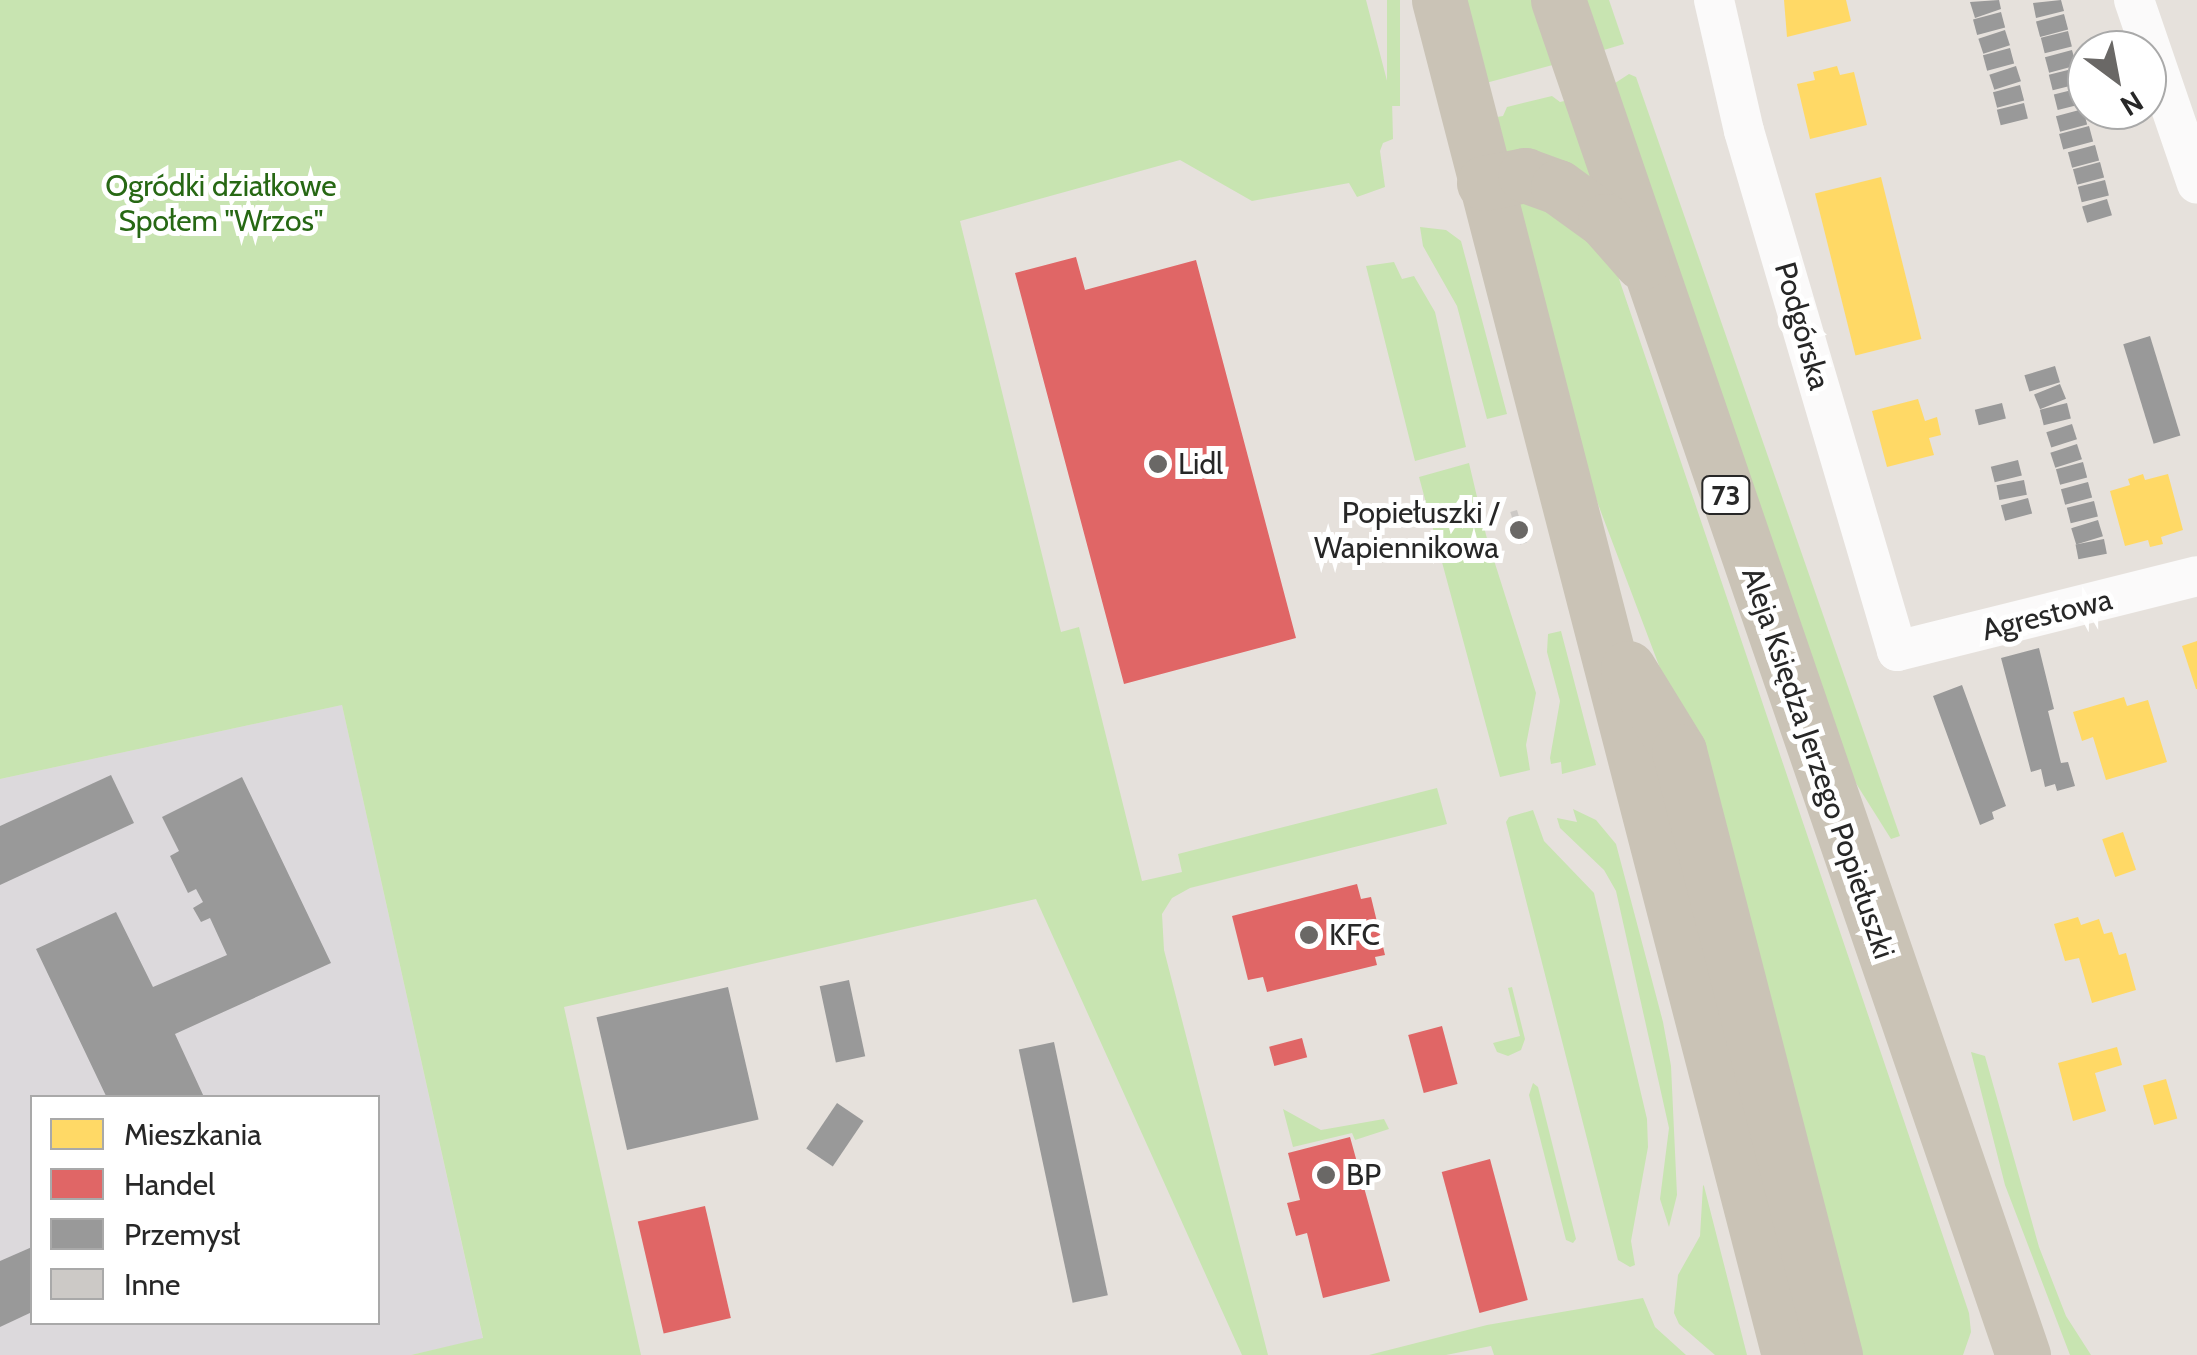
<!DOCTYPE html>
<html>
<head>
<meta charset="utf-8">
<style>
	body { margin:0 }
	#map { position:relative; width:2197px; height:1355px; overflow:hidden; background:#e6e1dc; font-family:Cabin,sans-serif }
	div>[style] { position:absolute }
	.industrial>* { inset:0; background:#dcd9dc }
	.green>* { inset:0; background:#c8e4b1; transform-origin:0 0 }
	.homes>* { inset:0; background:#ffd966; transform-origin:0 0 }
	.shops>* { inset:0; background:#e06666; transform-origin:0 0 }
	.industry>* { inset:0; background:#999; transform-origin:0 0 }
	.building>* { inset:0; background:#ccc9c6; transform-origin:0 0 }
	.minor>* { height:40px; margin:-20px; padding:0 20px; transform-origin:20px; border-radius:20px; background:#fbfafa }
	.primary>* { height:55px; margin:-27.5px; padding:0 27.5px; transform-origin:27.5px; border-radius:27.5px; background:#cac3b6 }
	.dots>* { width:28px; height:28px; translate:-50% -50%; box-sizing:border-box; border:5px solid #fff; border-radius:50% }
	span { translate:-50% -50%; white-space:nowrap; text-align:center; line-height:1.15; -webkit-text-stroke:10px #fff; paint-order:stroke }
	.shield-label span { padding:2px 8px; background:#fff; border:2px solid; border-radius:8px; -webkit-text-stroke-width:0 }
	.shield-label { font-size:28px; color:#272727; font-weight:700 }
	.park-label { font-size:30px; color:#276814 }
	.street-label { font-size:30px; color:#272727 }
	.poi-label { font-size:30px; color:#272727 }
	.left { translate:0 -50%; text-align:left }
	.right { translate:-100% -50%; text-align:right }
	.legend { position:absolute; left:30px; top:1095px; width:350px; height:230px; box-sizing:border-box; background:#fff; border:2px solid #a9a9a9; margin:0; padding:12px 18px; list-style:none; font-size:30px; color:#272727 }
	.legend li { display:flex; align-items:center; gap:20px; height:50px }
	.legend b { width:50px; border:2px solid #a9a9a9 }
	.north { position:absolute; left:2067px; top:30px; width:100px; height:100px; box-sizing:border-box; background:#fff; border:2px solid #a9a9a9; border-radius:50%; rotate:148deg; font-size:28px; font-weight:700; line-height:40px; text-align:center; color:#272727 }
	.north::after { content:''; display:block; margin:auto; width:35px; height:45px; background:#6a6866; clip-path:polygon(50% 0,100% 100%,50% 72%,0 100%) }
</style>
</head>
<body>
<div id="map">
	<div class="industrial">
		<i style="clip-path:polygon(evenodd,342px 705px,483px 1339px,411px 1355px,0 1355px,0 779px,342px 705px,32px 1098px,378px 1098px,378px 1322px,32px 1322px,32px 1098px)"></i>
	</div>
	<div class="green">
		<i style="clip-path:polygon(0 0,1366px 0,1392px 100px,1393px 139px,1383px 143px,1380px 151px,1385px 187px,1357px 197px,1349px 183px,1252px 201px,1180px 160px,960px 221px,1061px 632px,1079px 627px,1142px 881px,1182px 872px,1178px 854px,1437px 788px,1447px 824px,1190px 888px,1172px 898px,1162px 914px,1164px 950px,1268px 1355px,1242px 1355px,1036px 899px,564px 1007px,641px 1355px,411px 1355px,483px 1338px,342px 705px,0 779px)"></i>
		<i style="left:1387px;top:0;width:13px;height:106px"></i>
		<i style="clip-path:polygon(1461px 0,1533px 0,1560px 63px,1482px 84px)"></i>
		<i style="clip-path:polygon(1580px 0,1609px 0,1624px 44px,1597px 52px)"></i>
		<i style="clip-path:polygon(1629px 74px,1636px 77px,1900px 836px,1891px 839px,1847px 769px,1609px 87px)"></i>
		<i style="clip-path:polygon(1552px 96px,1560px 102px,1573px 99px,1602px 184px,1503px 159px,1491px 118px,1503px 116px,1507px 107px)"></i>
		<i style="clip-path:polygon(1512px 191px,1551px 200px,1617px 273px,1969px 1313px,1971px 1332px,1963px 1355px,1848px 1355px,1689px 745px,1564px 414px)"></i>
		<i style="clip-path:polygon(1420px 227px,1446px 230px,1461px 241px,1507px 414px,1487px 419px,1457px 306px,1423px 246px)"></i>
		<i style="clip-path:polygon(1394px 262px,1402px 279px,1414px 276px,1435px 312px,1466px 447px,1415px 461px,1366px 266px)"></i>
		<i style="clip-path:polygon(1469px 463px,1486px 535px,1536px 693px,1526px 745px,1530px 770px,1500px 777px,1419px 477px)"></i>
		<i style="clip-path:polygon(1561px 631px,1596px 765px,1562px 774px,1561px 762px,1551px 764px,1550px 758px,1560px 701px,1547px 652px,1548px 634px)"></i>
		<i style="clip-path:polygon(1573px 809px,1596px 820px,1616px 844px,1663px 1022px,1671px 1066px,1677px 1195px,1669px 1227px,1660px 1199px,1669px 1128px,1616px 891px,1604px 870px,1560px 828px,1557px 818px,1577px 822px)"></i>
		<i style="clip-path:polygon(1533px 810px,1544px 841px,1594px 893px,1647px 1119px,1648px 1147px,1631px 1241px,1635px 1265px,1630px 1267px,1618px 1260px,1506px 822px,1509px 817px)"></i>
		<i style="clip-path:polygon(1512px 987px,1525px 1039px,1521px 1050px,1508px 1056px,1497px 1052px,1493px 1043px,1520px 1036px,1508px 988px)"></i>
		<i style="clip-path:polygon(1971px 1052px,1985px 1056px,2039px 1247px,2066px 1316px,2091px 1355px,2070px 1355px,2005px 1185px)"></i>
		<i style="clip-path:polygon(1533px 1083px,1538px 1087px,1576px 1239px,1573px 1243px,1566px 1240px,1529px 1095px)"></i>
		<i style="clip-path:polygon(1283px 1109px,1321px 1130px,1384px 1119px,1389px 1129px,1355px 1140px,1352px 1133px,1293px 1147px)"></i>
		<i style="clip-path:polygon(1703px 1185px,1704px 1186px,1747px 1355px,1715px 1355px,1679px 1324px,1674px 1313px,1678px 1275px,1700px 1236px)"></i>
		<i style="clip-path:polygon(1643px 1298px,1655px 1327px,1686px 1355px,1494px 1355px,1491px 1346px,1446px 1355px,1369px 1355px,1487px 1325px)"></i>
	</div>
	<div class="homes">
		<i style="clip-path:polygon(1784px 0,1846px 0,1851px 21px,1787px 37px)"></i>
		<i style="clip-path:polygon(1837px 66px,1840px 75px,1854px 72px,1867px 125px,1810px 139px,1797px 84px,1815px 80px,1813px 72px)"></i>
		<i style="left:1881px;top:177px;width:167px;height:68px;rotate:76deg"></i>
		<i style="clip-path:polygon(1918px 399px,1925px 421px,1937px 417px,1941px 435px,1929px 438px,1934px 455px,1887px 467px,1872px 411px)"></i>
		<i style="clip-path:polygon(2143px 474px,2145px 480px,2168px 474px,2183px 530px,2161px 537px,2163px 544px,2150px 547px,2148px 540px,2125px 546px,2110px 491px,2130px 485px,2128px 479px)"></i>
		<i style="clip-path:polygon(2197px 641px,2197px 689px,2196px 689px,2182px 646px)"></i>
		<i style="clip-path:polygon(2124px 697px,2127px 706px,2148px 700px,2167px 762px,2106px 780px,2093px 737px,2082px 741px,2073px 712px)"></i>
		<i style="left:2123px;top:832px;width:40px;height:22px;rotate:71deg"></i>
		<i style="clip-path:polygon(2078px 917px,2081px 925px,2099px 919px,2104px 934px,2112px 932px,2119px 955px,2126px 953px,2136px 990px,2092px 1003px,2079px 958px,2065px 961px,2054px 924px)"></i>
		<i style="clip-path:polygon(2117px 1047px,2122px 1065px,2095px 1073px,2106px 1111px,2073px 1121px,2058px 1063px)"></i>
		<i style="left:2166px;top:1079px;width:41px;height:24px;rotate:74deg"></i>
	</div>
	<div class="shops">
		<i style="clip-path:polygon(1076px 257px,1085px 290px,1196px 260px,1296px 638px,1124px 684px,1015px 273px)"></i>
		<i style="clip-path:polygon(1357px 884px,1361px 899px,1371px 897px,1385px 955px,1375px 957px,1377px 965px,1267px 992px,1263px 977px,1248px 980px,1232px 916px)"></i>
		<i style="left:1442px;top:1026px;width:60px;height:35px;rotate:75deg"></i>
		<i style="left:1302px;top:1038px;width:20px;height:34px;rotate:75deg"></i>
		<i style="clip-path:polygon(1350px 1137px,1390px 1281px,1323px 1298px,1307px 1233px,1296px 1236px,1287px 1203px,1300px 1200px,1288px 1153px)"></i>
		<i style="left:1490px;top:1159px;width:146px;height:50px;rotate:75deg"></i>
		<i style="left:705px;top:1206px;width:115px;height:69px;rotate:77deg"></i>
	</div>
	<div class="industry">
		<i style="clip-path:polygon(1999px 0,2001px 9px,1975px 18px,1970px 2px)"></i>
		<i style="clip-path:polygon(2061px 0,2064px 11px,2036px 18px,2033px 3px)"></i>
		<i style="left:2001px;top:12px;width:16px;height:29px;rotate:75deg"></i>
		<i style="left:2064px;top:14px;width:16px;height:29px;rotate:75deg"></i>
		<i style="left:2005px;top:30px;width:16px;height:28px;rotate:72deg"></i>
		<i style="left:2068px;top:31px;width:16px;height:28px;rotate:76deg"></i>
		<i style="left:2010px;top:48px;width:16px;height:28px;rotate:75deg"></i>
		<i style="left:2072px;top:50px;width:16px;height:28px;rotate:75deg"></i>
		<i style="left:2016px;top:66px;width:16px;height:28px;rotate:72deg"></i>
		<i style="left:2076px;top:68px;width:16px;height:28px;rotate:76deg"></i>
		<i style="left:2020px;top:85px;width:16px;height:28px;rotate:75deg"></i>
		<i style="left:2080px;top:88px;width:16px;height:27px;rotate:76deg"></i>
		<i style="left:2024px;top:103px;width:16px;height:28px;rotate:76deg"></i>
		<i style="left:2083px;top:109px;width:16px;height:28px;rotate:75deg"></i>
		<i style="left:2089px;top:126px;width:16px;height:31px;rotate:75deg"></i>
		<i style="left:2095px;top:145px;width:16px;height:28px;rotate:75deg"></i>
		<i style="left:2100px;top:162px;width:16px;height:28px;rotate:75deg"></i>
		<i style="left:2105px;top:180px;width:16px;height:28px;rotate:76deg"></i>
		<i style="left:2107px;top:199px;width:17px;height:26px;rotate:73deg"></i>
		<i style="left:2150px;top:336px;width:104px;height:28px;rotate:73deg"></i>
		<i style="left:2055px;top:366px;width:17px;height:32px;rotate:73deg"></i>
		<i style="left:2060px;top:384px;width:16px;height:28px;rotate:68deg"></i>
		<i style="left:2002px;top:403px;width:16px;height:28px;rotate:76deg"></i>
		<i style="left:2067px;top:403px;width:16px;height:28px;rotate:76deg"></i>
		<i style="left:2072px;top:424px;width:16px;height:27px;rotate:72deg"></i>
		<i style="left:2077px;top:444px;width:16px;height:28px;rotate:72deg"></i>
		<i style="left:2018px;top:460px;width:16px;height:28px;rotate:76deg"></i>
		<i style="left:2083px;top:462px;width:16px;height:28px;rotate:75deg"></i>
		<i style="left:2024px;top:480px;width:15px;height:28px;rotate:79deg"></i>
		<i style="left:2088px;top:482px;width:16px;height:28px;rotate:75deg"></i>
		<i style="left:2028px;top:498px;width:16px;height:28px;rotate:75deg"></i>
		<i style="left:2094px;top:501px;width:16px;height:28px;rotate:76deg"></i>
		<i style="left:2098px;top:520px;width:17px;height:28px;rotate:73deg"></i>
		<i style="left:2104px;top:539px;width:15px;height:29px;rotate:79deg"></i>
		<i style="clip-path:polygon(2039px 648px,2054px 709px,2048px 711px,2061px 763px,2068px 762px,2075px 786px,2057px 791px,2055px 784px,2045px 787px,2041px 769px,2031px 772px,2001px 658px)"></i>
		<i style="clip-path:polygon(1962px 685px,2006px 806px,1992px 812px,1994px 819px,1980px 825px,1933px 696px)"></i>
		<i style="clip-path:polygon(111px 775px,134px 823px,0 885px,0 826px)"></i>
		<i style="clip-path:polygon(242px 777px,331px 963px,175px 1034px,204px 1097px,107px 1098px,36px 949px,116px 912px,153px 987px,227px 955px,210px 918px,201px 922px,193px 908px,203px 902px,196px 889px,188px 893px,170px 856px,179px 851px,162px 817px)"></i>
		<i style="left:849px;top:980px;width:78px;height:30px;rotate:78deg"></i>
		<i style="left:728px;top:987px;width:136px;height:135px;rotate:77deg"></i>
		<i style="left:1054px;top:1042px;width:259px;height:36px;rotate:78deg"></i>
		<i style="left:837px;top:1103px;width:32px;height:55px;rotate:34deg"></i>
		<i style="clip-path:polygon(32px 1247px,32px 1312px,0 1327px,0 1261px)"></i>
	</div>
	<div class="building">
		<i style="left:1517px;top:510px;width:34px;height:7px;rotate:73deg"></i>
	</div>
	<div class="minor">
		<i style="left:1714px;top:0;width:134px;rotate:77.1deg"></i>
		<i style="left:1744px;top:131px;width:542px;rotate:73.6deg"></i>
		<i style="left:1897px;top:651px;width:309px;rotate:-14deg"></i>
		<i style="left:2134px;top:0;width:194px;rotate:71.1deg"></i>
	</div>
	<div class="primary">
		<i style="left:1439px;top:0;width:1399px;rotate:75.52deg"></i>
		<i style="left:1558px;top:0;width:1433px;rotate:71.06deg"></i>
		<i style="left:1484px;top:183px;width:42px;rotate:-11deg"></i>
		<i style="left:1525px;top:175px;width:35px;rotate:20deg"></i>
		<i style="left:1558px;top:187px;width:58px;rotate:35.9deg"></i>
		<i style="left:1605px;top:221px;width:55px;rotate:48.7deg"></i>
		<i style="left:1628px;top:668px;width:97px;rotate:58.4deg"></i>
		<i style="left:1679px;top:751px;width:624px;rotate:75.52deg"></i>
	</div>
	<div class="dots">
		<i style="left:1158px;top:464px;background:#6a6866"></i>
		<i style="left:1519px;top:530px;background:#6a6866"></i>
		<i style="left:1309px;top:935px;background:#6a6866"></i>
		<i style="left:1326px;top:1175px;background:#6a6866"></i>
	</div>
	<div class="shield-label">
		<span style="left:1726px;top:495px">73</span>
	</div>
	<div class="park-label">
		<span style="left:221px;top:203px">Ogródki działkowe<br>Społem "Wrzos"</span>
	</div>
	<div class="street-label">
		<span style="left:1802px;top:326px;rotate:74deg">Podgórska</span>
		<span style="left:2047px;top:615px;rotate:-14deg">Agrestowa</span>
		<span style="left:1818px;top:763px;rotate:71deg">Aleja Księdza Jerzego Popiełuszki</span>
	</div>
	<div class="poi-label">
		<span class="left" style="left:1178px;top:464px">Lidl</span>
		<span class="right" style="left:1499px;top:530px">Popiełuszki /<br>Wapiennikowa</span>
		<span class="left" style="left:1329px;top:935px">KFC</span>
		<span class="left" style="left:1346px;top:1175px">BP</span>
	</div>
	<ul class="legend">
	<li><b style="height:28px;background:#ffd966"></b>Mieszkania</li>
	<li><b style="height:28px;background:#e06666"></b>Handel</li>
	<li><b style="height:28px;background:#999"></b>Przemysł</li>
	<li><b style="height:28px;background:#ccc9c6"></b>Inne</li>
	</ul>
	<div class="north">N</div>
</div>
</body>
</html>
